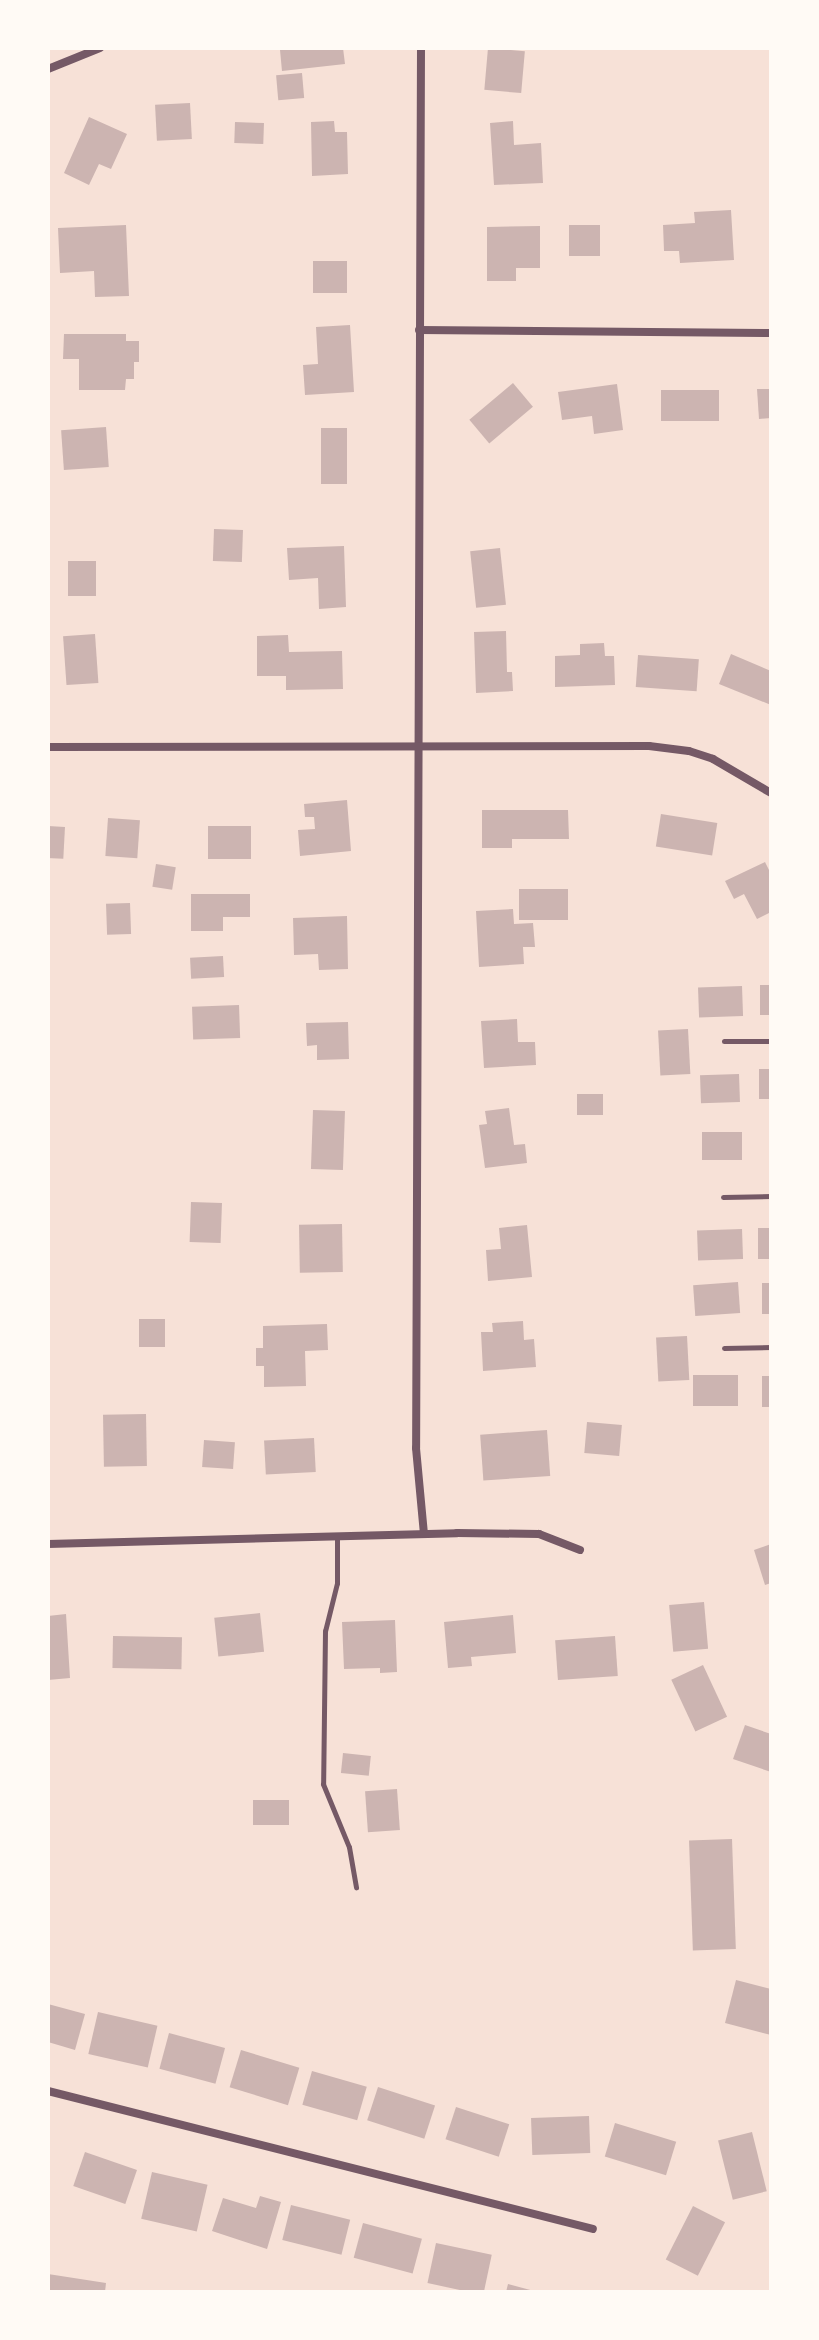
<!DOCTYPE html>
<html>
<head>
<meta charset="utf-8">
<style>
	body { margin:0 }
	#map { position:relative; width:819px; height:2340px; overflow:hidden; background:#f7e1d7; font-family:"Roboto Condensed",sans-serif }
	div>[style] { position:absolute }
	.building>* { inset:0; background:#ccb4b1; transform-origin:0 0 }
	.service>* { height:5px; margin:-2.5px; padding:0 2.5px; transform-origin:2.5px; border-radius:2.5px; background:#755966 }
	.minor>* { height:8px; margin:-4px; padding:0 4px; transform-origin:4px; border-radius:4px; background:#755966 }
	span { translate:-50% -50%; white-space:nowrap; text-align:center; line-height:1.15; -webkit-text-stroke:7px #fffaf5; paint-order:stroke }
	.frame { position:absolute; inset:0; border:50px solid #fffaf5; pointer-events:none }
</style>
</head>
<body>
<div id="map">
	<div class="building">
		<i style="clip-path:polygon(292px 48px,343px 48px,345px 64px,282px 71px,280px 50px)"></i>
		<i style="left:488px;top:48px;width:37px;height:42px;rotate:5deg"></i>
		<i style="left:302px;top:73px;width:25px;height:26px;rotate:85deg"></i>
		<i style="left:190px;top:103px;width:36px;height:35px;rotate:87deg"></i>
		<i style="clip-path:polygon(89px 117px,127px 134px,111px 169px,99px 164px,89px 185px,64px 173px)"></i>
		<i style="clip-path:polygon(334px 121px,335px 132px,347px 132px,348px 174px,312px 176px,311px 122px)"></i>
		<i style="clip-path:polygon(513px 121px,514px 145px,541px 143px,543px 183px,494px 185px,490px 123px)"></i>
		<i style="left:235px;top:122px;width:29px;height:21px;rotate:2deg"></i>
		<i style="clip-path:polygon(731px 210px,734px 260px,680px 263px,679px 251px,664px 251px,663px 225px,695px 223px,694px 212px)"></i>
		<i style="clip-path:polygon(126px 225px,129px 296px,95px 297px,94px 271px,60px 273px,58px 228px)"></i>
		<i style="left:600px;top:225px;width:31px;height:31px;rotate:90deg"></i>
		<i style="clip-path:polygon(540px 226px,540px 268px,516px 268px,516px 281px,487px 281px,487px 227px)"></i>
		<i style="left:313px;top:261px;width:34px;height:32px"></i>
		<i style="clip-path:polygon(350px 325px,354px 392px,305px 395px,303px 365px,318px 364px,316px 327px)"></i>
		<i style="clip-path:polygon(64px 334px,126px 334px,126px 341px,139px 341px,139px 362px,134px 362px,134px 379px,126px 379px,125px 390px,79px 390px,79px 359px,63px 359px)"></i>
		<i style="left:513px;top:383px;width:31px;height:57px;rotate:50deg"></i>
		<i style="clip-path:polygon(617px 384px,623px 430px,594px 434px,592px 416px,562px 420px,558px 392px)"></i>
		<i style="clip-path:polygon(757px 389px,771px 389px,771px 418px,759px 419px)"></i>
		<i style="left:719px;top:390px;width:31px;height:58px;rotate:90deg"></i>
		<i style="left:106px;top:427px;width:40px;height:45px;rotate:86deg"></i>
		<i style="left:321px;top:428px;width:26px;height:56px"></i>
		<i style="left:214px;top:529px;width:29px;height:32px;rotate:2deg"></i>
		<i style="clip-path:polygon(344px 546px,346px 607px,319px 609px,318px 578px,289px 580px,287px 548px)"></i>
		<i style="left:500px;top:548px;width:57px;height:30px;rotate:84deg"></i>
		<i style="left:68px;top:561px;width:28px;height:35px"></i>
		<i style="clip-path:polygon(506px 631px,507px 672px,512px 672px,513px 691px,476px 693px,474px 632px)"></i>
		<i style="left:95px;top:634px;width:49px;height:32px;rotate:86deg"></i>
		<i style="clip-path:polygon(288px 635px,289px 652px,342px 651px,343px 689px,286px 690px,286px 676px,257px 676px,257px 636px)"></i>
		<i style="clip-path:polygon(604px 643px,605px 656px,614px 656px,615px 685px,555px 687px,555px 656px,580px 655px,580px 644px)"></i>
		<i style="clip-path:polygon(731px 654px,771px 671px,771px 705px,719px 684px)"></i>
		<i style="left:638px;top:655px;width:61px;height:32px;rotate:4deg"></i>
		<i style="clip-path:polygon(347px 800px,351px 851px,300px 856px,298px 830px,315px 829px,314px 817px,305px 817px,304px 804px)"></i>
		<i style="clip-path:polygon(482px 810px,568px 810px,569px 839px,512px 839px,512px 848px,482px 848px)"></i>
		<i style="left:661px;top:814px;width:57px;height:33px;rotate:9deg"></i>
		<i style="left:108px;top:818px;width:32px;height:38px;rotate:4deg"></i>
		<i style="left:48px;top:826px;width:17px;height:32px;rotate:3deg"></i>
		<i style="left:208px;top:826px;width:43px;height:33px"></i>
		<i style="clip-path:polygon(765px 862px,771px 874px,771px 912px,757px 919px,744px 894px,734px 899px,725px 881px)"></i>
		<i style="left:156px;top:864px;width:20px;height:23px;rotate:9deg"></i>
		<i style="left:519px;top:889px;width:49px;height:31px"></i>
		<i style="clip-path:polygon(191px 894px,250px 894px,250px 917px,223px 917px,223px 931px,191px 931px)"></i>
		<i style="left:130px;top:903px;width:31px;height:24px;rotate:88deg"></i>
		<i style="clip-path:polygon(513px 909px,514px 924px,533px 923px,535px 947px,523px 947px,524px 964px,479px 967px,476px 911px)"></i>
		<i style="clip-path:polygon(347px 916px,348px 969px,319px 970px,318px 954px,294px 955px,293px 918px)"></i>
		<i style="left:223px;top:956px;width:21px;height:33px;rotate:87deg"></i>
		<i style="left:760px;top:985px;width:11px;height:30px"></i>
		<i style="left:742px;top:986px;width:30px;height:44px;rotate:88deg"></i>
		<i style="left:239px;top:1005px;width:33px;height:47px;rotate:88deg"></i>
		<i style="clip-path:polygon(517px 1019px,518px 1042px,535px 1042px,536px 1065px,484px 1068px,481px 1021px)"></i>
		<i style="clip-path:polygon(348px 1022px,349px 1059px,317px 1060px,317px 1045px,307px 1046px,306px 1023px)"></i>
		<i style="left:688px;top:1029px;width:45px;height:30px;rotate:87deg"></i>
		<i style="left:759px;top:1069px;width:12px;height:30px"></i>
		<i style="left:739px;top:1074px;width:28px;height:39px;rotate:88deg"></i>
		<i style="left:577px;top:1094px;width:26px;height:21px"></i>
		<i style="clip-path:polygon(509px 1108px,514px 1145px,525px 1144px,527px 1163px,485px 1168px,479px 1125px,487px 1124px,485px 1111px)"></i>
		<i style="left:313px;top:1110px;width:32px;height:59px;rotate:2deg"></i>
		<i style="left:742px;top:1132px;width:28px;height:40px;rotate:90deg"></i>
		<i style="left:191px;top:1202px;width:31px;height:40px;rotate:2deg"></i>
		<i style="left:342px;top:1224px;width:48px;height:43px;rotate:89deg"></i>
		<i style="clip-path:polygon(527px 1225px,532px 1277px,488px 1281px,486px 1250px,501px 1249px,499px 1228px)"></i>
		<i style="left:771px;top:1228px;width:31px;height:13px;rotate:90deg"></i>
		<i style="left:742px;top:1229px;width:30px;height:45px;rotate:88deg"></i>
		<i style="left:738px;top:1282px;width:31px;height:45px;rotate:86deg"></i>
		<i style="left:762px;top:1283px;width:9px;height:31px"></i>
		<i style="left:139px;top:1319px;width:26px;height:28px"></i>
		<i style="clip-path:polygon(523px 1321px,524px 1340px,534px 1339px,536px 1367px,483px 1371px,481px 1332px,493px 1332px,492px 1323px)"></i>
		<i style="clip-path:polygon(327px 1324px,328px 1350px,305px 1351px,306px 1386px,264px 1387px,264px 1366px,256px 1366px,256px 1348px,263px 1348px,263px 1326px)"></i>
		<i style="left:687px;top:1336px;width:44px;height:31px;rotate:87deg"></i>
		<i style="left:738px;top:1375px;width:31px;height:45px;rotate:90deg"></i>
		<i style="left:762px;top:1376px;width:9px;height:31px"></i>
		<i style="left:146px;top:1414px;width:52px;height:43px;rotate:89deg"></i>
		<i style="left:587px;top:1422px;width:35px;height:31px;rotate:5deg"></i>
		<i style="left:547px;top:1430px;width:46px;height:67px;rotate:86deg"></i>
		<i style="left:314px;top:1438px;width:34px;height:50px;rotate:87deg"></i>
		<i style="left:204px;top:1440px;width:31px;height:27px;rotate:4deg"></i>
		<i style="clip-path:polygon(771px 1544px,771px 1583px,765px 1585px,754px 1550px)"></i>
		<i style="left:704px;top:1602px;width:47px;height:35px;rotate:85deg"></i>
		<i style="left:260px;top:1613px;width:39px;height:46px;rotate:84deg"></i>
		<i style="clip-path:polygon(66px 1614px,70px 1678px,48px 1680px,48px 1616px)"></i>
		<i style="clip-path:polygon(513px 1615px,516px 1653px,471px 1657px,472px 1666px,448px 1668px,444px 1622px)"></i>
		<i style="clip-path:polygon(395px 1620px,397px 1672px,380px 1673px,380px 1668px,344px 1669px,342px 1622px)"></i>
		<i style="left:113px;top:1636px;width:69px;height:32px;rotate:1deg"></i>
		<i style="left:615px;top:1636px;width:40px;height:60px;rotate:86deg"></i>
		<i style="left:703px;top:1665px;width:57px;height:35px;rotate:65deg"></i>
		<i style="clip-path:polygon(745px 1725px,771px 1734px,771px 1772px,733px 1759px)"></i>
		<i style="left:343px;top:1753px;width:28px;height:20px;rotate:6deg"></i>
		<i style="left:397px;top:1789px;width:41px;height:32px;rotate:86deg"></i>
		<i style="left:289px;top:1800px;width:25px;height:36px;rotate:90deg"></i>
		<i style="left:732px;top:1839px;width:110px;height:43px;rotate:88deg"></i>
		<i style="clip-path:polygon(736px 1980px,771px 1989px,771px 2035px,725px 2023px)"></i>
		<i style="clip-path:polygon(48px 2004px,85px 2014px,75px 2050px,48px 2042px)"></i>
		<i style="left:98px;top:2012px;width:61px;height:43px;rotate:13deg"></i>
		<i style="left:169px;top:2033px;width:58px;height:37px;rotate:15deg"></i>
		<i style="left:241px;top:2050px;width:61px;height:39px;rotate:17deg"></i>
		<i style="left:312px;top:2071px;width:57px;height:35px;rotate:16deg"></i>
		<i style="left:378px;top:2087px;width:60px;height:35px;rotate:18deg"></i>
		<i style="left:456px;top:2107px;width:56px;height:34px;rotate:18deg"></i>
		<i style="left:589px;top:2116px;width:37px;height:58px;rotate:88deg"></i>
		<i style="left:615px;top:2123px;width:64px;height:35px;rotate:17deg"></i>
		<i style="left:752px;top:2132px;width:61px;height:35px;rotate:76deg"></i>
		<i style="left:85px;top:2152px;width:55px;height:36px;rotate:19deg"></i>
		<i style="left:152px;top:2172px;width:57px;height:48px;rotate:13deg"></i>
		<i style="clip-path:polygon(260px 2196px,281px 2202px,267px 2249px,212px 2231px,223px 2198px,256px 2208px)"></i>
		<i style="left:291px;top:2205px;width:61px;height:36px;rotate:14deg"></i>
		<i style="left:693px;top:2206px;width:36px;height:60px;rotate:27deg"></i>
		<i style="left:363px;top:2223px;width:61px;height:36px;rotate:15deg"></i>
		<i style="left:436px;top:2243px;width:57px;height:41px;rotate:12deg"></i>
		<i style="clip-path:polygon(48px 2274px,106px 2283px,105px 2292px,48px 2292px)"></i>
		<i style="clip-path:polygon(508px 2284px,534px 2291px,533px 2292px,506px 2292px)"></i>
	</div>
	<div class="service">
		<i style="left:724px;top:1041px;width:47px"></i>
		<i style="left:723px;top:1197px;width:48px;rotate:-1.2deg"></i>
		<i style="left:724px;top:1348px;width:47px;rotate:-1.2deg"></i>
		<i style="left:337px;top:1537px;width:46px;rotate:90deg"></i>
		<i style="left:337px;top:1583px;width:49px;rotate:104deg"></i>
		<i style="left:325px;top:1631px;width:153px;rotate:90.7deg"></i>
		<i style="left:323px;top:1784px;width:68px;rotate:67.6deg"></i>
		<i style="left:349px;top:1847px;width:41px;rotate:80.1deg"></i>
	</div>
	<div class="minor">
		<i style="left:421px;top:48px;width:1400px;rotate:90.2deg"></i>
		<i style="left:416px;top:1448px;width:86px;rotate:84.7deg"></i>
		<i style="left:48px;top:69px;width:56px;rotate:-22deg"></i>
		<i style="left:419px;top:330px;width:352px;rotate:0.5deg"></i>
		<i style="left:48px;top:747px;width:601px;rotate:-0.1deg"></i>
		<i style="left:649px;top:746px;width:40px;rotate:7.1deg"></i>
		<i style="left:689px;top:751px;width:25px;rotate:18deg"></i>
		<i style="left:713px;top:759px;width:67px;rotate:30.4deg"></i>
		<i style="left:48px;top:1544px;width:409px;rotate:-1.5deg"></i>
		<i style="left:457px;top:1533px;width:82px;rotate:0.7deg"></i>
		<i style="left:539px;top:1534px;width:44px;rotate:21.3deg"></i>
		<i style="left:48px;top:2091px;width:562px;rotate:14.21deg"></i>
	</div>
	<div class="frame"></div>
</div>
</body>
</html>
